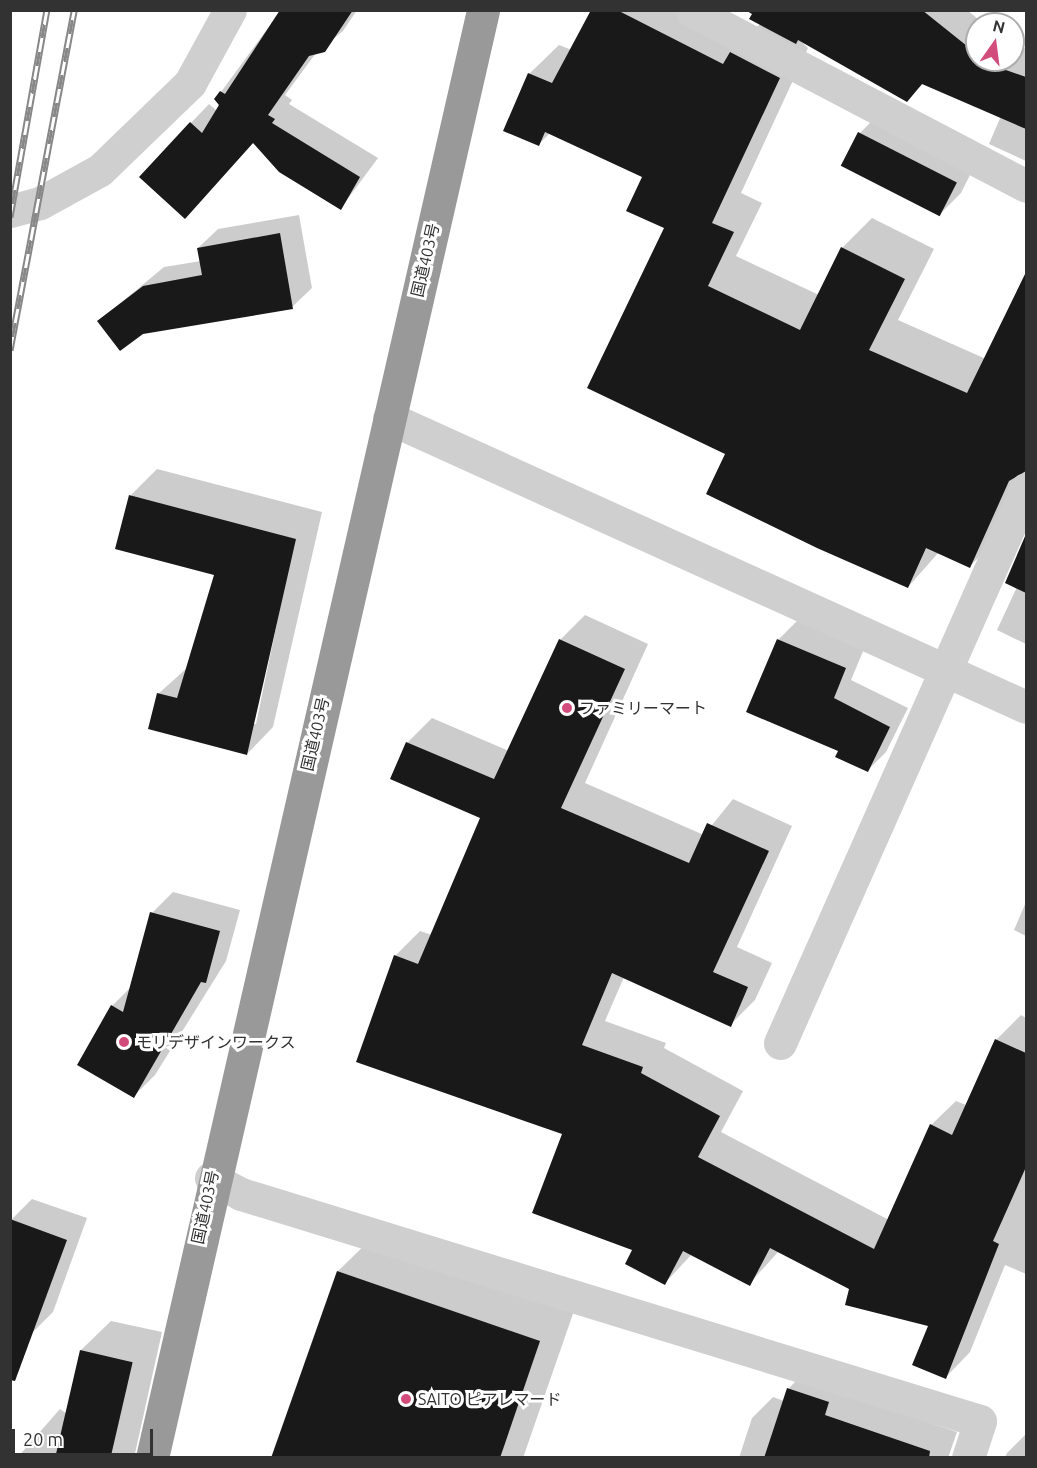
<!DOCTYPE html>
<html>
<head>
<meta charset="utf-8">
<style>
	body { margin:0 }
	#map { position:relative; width:1037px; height:1468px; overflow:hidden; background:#fff; font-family:Ubuntu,"Noto Sans JP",sans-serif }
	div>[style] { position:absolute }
	.shadow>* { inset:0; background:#0003 }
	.building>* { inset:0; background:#191919; transform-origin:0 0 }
	.minor>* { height:33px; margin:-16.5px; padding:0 16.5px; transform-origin:16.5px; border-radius:16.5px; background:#cfcfcf }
	.highway>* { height:33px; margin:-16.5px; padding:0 16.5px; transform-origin:16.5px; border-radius:16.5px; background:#999 }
	.rail>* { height:7px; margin-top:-3.5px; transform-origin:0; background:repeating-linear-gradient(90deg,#fff 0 14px,#878787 0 28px); box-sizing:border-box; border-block:2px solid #878787 }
	.dots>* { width:16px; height:16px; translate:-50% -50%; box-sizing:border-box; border:3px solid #fff; border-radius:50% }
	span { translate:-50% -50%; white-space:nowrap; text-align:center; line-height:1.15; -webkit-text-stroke:6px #fff; paint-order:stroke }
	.street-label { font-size:16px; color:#323232 }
	.poi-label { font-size:16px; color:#323232 }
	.left { translate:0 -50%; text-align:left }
	.frame { position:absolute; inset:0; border:12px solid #323232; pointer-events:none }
	.north { position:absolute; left:965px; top:12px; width:60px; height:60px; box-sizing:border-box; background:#fff; border:2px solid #adadad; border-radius:50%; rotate:14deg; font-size:16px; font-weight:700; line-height:24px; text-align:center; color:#323232 }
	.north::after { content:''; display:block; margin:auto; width:21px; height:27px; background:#d24c7b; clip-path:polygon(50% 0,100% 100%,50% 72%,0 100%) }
	.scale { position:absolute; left:12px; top:1429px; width:141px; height:27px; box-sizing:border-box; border:3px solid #323232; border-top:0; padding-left:8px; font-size:18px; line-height:21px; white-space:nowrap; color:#323232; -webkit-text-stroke:4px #fff; paint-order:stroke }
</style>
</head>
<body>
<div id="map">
	<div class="shadow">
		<i style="clip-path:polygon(281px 10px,357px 10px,343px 31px,316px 53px,285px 95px,292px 100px,289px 104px,378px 158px,341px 208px,254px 142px,203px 198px,191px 123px,209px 104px,217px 111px,221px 92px)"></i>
		<i style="clip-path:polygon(593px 10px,705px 10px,751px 33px,760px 24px,756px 10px,967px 10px,984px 24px,977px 24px,977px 60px,1013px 60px,1013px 43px,1026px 49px,1026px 161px,989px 144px,1001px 116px,924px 83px,906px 100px,799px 39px,808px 48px,741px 193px,762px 203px,736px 256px,819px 295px,842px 248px,872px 218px,934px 249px,898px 320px,986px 359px,1026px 282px,1026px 476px,1000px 536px,970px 566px,939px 552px,908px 587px,727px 453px,666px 227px,644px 177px,550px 133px,539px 144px,529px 74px,559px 45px,572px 50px)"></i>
		<i style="clip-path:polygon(881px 112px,977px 161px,961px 193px,940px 214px,860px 133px)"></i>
		<i style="clip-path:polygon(299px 215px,312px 288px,292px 307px,99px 321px,164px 267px,201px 261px,198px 248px,218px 229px)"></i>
		<i style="clip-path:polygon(evenodd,157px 469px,322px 512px,273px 727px,247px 754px,158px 694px,187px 668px,216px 574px,131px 495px,157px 469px,296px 531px,256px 724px,253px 724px,296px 531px)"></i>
		<i style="clip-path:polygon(1026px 538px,1026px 644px,997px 630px,1017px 587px,1007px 583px)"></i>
		<i style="clip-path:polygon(585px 615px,648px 644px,585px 783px,704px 835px,733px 799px,792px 826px,737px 947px,772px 963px,755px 1000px,730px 1025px,624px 977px,605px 1021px,666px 1043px,664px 1048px,743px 1091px,721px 1132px,889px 1220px,931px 1125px,956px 1101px,966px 1105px,996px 1040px,1021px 1015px,1026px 1018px,1026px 1274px,1005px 1265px,970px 1352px,946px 1377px,930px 1324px,779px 1251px,749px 1284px,692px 1254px,665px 1283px,634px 1250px,564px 1133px,395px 956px,420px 931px,432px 935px,482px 817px,407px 743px,432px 718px,509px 751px,560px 640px)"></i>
		<i style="clip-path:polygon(797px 621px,864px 649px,851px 680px,908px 708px,886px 752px,868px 770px,840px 750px,778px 640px)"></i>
		<i style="clip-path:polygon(173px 892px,240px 910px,226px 961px,155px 1075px,134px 1096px,112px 1006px,131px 987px,152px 913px)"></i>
		<i style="clip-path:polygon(1026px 902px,1026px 936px,1014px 930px)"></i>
		<i style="clip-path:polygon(32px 1199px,87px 1218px,53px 1312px,32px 1333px,11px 1220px)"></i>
		<i style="clip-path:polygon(375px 1235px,576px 1305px,523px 1458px,273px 1458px,338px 1271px)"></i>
		<i style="clip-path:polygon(111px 1321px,162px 1332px,134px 1458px,17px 1458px,60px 1409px,67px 1414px,81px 1350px)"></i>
		<i style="clip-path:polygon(810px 1367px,845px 1394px,957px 1432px,948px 1458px,739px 1458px,752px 1418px,773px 1397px,784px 1401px,789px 1388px)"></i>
		<i style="clip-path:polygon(1026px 1434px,1026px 1458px,1005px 1458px,1007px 1453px)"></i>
	</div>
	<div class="building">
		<i style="clip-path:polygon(280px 10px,353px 10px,325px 52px,309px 56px,268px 115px,275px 119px,272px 123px,360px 177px,341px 210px,279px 172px,253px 143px,185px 219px,139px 177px,190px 122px,202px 133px,219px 105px,214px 99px,220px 91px,225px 94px)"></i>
		<i style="clip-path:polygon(591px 10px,617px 10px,723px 64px,730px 52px,780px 78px,712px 223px,734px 232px,708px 286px,800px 330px,841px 247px,905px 279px,869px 350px,967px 393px,1026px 272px,1026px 471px,1009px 481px,970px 568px,926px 548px,908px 588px,817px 548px,706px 494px,725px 454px,587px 388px,664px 228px,626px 211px,642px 177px,545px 132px,539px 146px,503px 131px,528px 73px,552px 83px)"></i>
		<i style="clip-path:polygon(745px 10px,922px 10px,977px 54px,977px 60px,1026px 77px,1026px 129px,922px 84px,907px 102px,798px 40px,796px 44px,749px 19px,752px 14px)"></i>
		<i style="left:858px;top:132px;width:111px;height:38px;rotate:27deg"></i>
		<i style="clip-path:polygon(280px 233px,293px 309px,143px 334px,120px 351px,97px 321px,143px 286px,202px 275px,197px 248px)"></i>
		<i style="clip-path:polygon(129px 495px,296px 539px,247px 755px,148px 729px,157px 693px,177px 698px,214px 575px,115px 549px)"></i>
		<i style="clip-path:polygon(1026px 534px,1026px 593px,1005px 583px)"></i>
		<i style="clip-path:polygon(559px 639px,625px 669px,561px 808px,689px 863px,707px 823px,769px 851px,713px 972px,748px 987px,731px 1027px,612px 973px,582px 1045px,643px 1067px,641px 1073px,720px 1116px,698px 1157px,874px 1249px,930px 1124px,952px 1135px,995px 1039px,1026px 1053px,1026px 1167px,993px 1241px,999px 1244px,946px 1379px,912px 1365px,928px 1326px,845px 1305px,849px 1289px,770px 1248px,750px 1286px,683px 1251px,665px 1285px,625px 1264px,632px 1250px,532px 1213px,562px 1134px,356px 1062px,394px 955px,418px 964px,480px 818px,390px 779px,406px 742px,494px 779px)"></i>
		<i style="clip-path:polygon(777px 639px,846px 668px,834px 698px,890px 727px,868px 772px,835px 757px,838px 751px,746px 712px)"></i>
		<i style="clip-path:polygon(150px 912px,220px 931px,206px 983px,201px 982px,134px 1098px,77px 1065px,111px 1005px,123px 1012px)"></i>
		<i style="clip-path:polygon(10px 1219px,67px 1240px,15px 1381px,10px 1380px)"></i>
		<i style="clip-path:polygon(337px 1271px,540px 1341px,500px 1458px,271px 1458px)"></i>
		<i style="left:80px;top:1350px;width:54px;height:111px;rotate:13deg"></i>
		<i style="clip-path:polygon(787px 1388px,829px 1402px,825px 1415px,930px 1451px,929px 1458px,764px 1458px)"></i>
	</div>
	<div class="minor">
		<i style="left:691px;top:10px;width:378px;rotate:27.7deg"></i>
		<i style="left:10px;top:211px;width:31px;rotate:-15deg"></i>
		<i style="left:40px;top:203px;width:68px;rotate:-28.8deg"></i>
		<i style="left:100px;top:170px;width:125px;rotate:-44deg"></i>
		<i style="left:190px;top:83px;width:83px;rotate:-61.3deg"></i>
		<i style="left:389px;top:418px;width:699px;rotate:24.4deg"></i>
		<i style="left:780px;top:1043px;width:606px;rotate:-66.06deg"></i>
		<i style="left:211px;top:1178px;width:34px;rotate:28deg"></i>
		<i style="left:241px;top:1194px;width:773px;rotate:17.08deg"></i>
		<i style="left:980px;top:1421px;width:39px;rotate:108deg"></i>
	</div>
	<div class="highway">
		<i style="left:152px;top:1458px;width:1485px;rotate:-77.12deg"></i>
	</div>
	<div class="rail">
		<i style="left:10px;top:217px;width:210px;rotate:-79.9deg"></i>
		<i style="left:10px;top:350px;width:346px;rotate:-79.3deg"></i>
	</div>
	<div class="dots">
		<i style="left:567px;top:708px;background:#d24c7b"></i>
		<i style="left:124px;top:1042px;background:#d24c7b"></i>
		<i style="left:406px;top:1399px;background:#d24c7b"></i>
	</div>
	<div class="street-label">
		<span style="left:425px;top:260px;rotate:-77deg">国道403号</span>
		<span style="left:315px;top:734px;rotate:-77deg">国道403号</span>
		<span style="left:205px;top:1207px;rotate:-78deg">国道403号</span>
	</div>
	<div class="poi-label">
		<span class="left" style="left:579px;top:708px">ファミリーマート</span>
		<span class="left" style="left:136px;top:1042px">モリデザインワークス</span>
		<span class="left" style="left:418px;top:1399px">SAITO ピアレマード</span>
	</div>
	<div class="frame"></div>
	<div class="north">N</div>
	<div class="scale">20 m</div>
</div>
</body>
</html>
